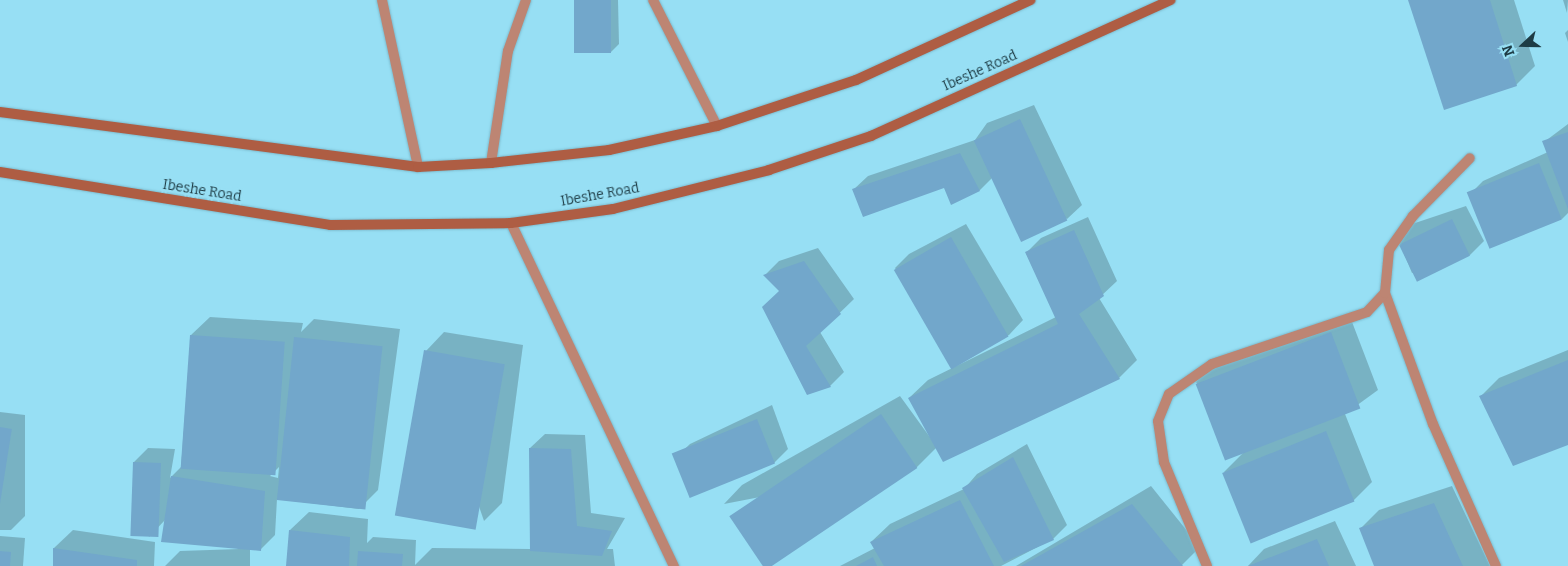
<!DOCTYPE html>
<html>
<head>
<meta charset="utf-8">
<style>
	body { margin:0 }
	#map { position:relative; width:1568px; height:566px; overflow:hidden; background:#97dff4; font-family:Bitter,serif }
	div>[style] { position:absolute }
	.shadow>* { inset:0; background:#0003 }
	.building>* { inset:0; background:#72a7cb; transform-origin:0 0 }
	.roads { filter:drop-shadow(0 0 1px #7cbbce) drop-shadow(0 0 1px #7cbbce) }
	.lane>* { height:10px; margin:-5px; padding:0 5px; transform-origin:5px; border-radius:5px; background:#bd8573 }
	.street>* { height:10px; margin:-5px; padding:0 5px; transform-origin:5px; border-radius:5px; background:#bd8573 }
	.secondary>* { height:10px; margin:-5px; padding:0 5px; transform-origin:5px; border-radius:5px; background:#ae5d43 }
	span { translate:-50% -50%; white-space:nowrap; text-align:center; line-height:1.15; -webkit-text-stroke:4px #97dff4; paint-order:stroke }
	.street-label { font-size:14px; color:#1e3c45 }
	.north { position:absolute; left:1498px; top:20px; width:50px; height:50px; -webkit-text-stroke:4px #97dff4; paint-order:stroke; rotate:249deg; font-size:14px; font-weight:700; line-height:20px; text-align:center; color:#1e3c45 }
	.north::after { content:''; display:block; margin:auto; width:18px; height:22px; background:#1e3c45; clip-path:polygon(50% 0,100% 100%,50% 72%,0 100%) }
</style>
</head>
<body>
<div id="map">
	<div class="shadow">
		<i style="clip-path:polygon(575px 0,618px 0,619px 44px,611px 52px)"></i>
		<i style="clip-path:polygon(1410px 0,1514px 0,1535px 66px,1516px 85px)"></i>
		<i style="clip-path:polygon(1563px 0,1568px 0,1567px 13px)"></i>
		<i style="clip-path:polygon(1568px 30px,1568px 42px,1565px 33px)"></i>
		<i style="clip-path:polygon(1034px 105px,1082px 205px,1067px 219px,993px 177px,980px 190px,951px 203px,945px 187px,853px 190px,868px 176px,975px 140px,987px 123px)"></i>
		<i style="clip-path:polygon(1568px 124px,1568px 213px,1562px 219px,1469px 195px,1483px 181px,1548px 152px,1544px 142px)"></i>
		<i style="clip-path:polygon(1466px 206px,1484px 241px,1470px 255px,1412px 273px,1398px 239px,1412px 224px)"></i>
		<i style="clip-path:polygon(1088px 217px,1117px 281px,1099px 298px,1137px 360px,1119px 378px,936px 448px,917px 467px,724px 504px,742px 485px,900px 396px,932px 440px,909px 398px,928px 380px,1056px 317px,1026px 253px,1041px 238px)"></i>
		<i style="clip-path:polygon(966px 224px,1023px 320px,1009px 335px,952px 364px,895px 268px,909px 254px)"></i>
		<i style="clip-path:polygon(818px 248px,854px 299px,820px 332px,844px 372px,830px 386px,807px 394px,780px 291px,765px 275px,779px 261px)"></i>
		<i style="clip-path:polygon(1349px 314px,1378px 390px,1345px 414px,1372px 482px,1353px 501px,1224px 472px,1244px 452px,1196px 382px,1214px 363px)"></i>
		<i style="clip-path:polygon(evenodd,210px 317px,303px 323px,301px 332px,314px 319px,400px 329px,378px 490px,359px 509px,277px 499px,275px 535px,261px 549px,250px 548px,250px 566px,165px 566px,180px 551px,239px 549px,165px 520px,149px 537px,134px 462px,148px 448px,175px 449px,170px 478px,181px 467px,191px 335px,210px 317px,279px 467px,278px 478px,270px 476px,279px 467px)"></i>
		<i style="clip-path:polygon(444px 332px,523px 345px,502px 503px,484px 521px,426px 351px)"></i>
		<i style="clip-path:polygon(1568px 350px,1568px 444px,1480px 397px,1499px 378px)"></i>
		<i style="clip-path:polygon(772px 405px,788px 449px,774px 463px,675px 458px,690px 444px)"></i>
		<i style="clip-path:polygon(0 412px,25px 415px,25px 516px,11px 530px,0 530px)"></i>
		<i style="clip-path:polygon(545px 434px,585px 435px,591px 513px,625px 518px,607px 549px,613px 549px,615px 566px,287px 566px,290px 530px,309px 512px,368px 519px,367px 543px,373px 537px,416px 540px,415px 565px,432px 548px,531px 549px,530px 448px)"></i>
		<i style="clip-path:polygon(1027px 444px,1067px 525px,1053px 539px,1001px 566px,840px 566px,875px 548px,871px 542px,890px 524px,964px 489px,977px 474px)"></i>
		<i style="clip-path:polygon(1151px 486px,1200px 547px,1182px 565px,1016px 566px)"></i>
		<i style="clip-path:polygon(1452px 486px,1490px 566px,1376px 566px,1361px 528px,1379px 510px)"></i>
		<i style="clip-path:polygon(1335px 521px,1356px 566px,1248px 566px,1264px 549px)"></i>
		<i style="clip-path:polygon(73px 530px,155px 542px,154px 566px,55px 566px,54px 548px)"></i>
		<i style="clip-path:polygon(0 536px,25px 538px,23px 566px,0 566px)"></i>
	</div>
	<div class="building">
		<i style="left:574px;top:0;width:37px;height:53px"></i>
		<i style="clip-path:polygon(1408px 0,1490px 0,1517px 86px,1444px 110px)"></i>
		<i style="left:1020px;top:119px;width:112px;height:51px;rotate:65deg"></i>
		<i style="clip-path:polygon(1568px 132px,1568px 209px,1542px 141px)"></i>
		<i style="clip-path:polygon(960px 153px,980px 191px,951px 205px,944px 188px,863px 217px,852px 189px)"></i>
		<i style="left:1539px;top:163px;width:61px;height:78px;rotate:68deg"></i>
		<i style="left:1452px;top:219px;width:41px;height:59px;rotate:64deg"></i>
		<i style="clip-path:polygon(1074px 230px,1104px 296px,1079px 314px,1120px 379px,943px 462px,908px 398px,1058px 324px,1025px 252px)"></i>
		<i style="left:951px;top:237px;width:115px;height:66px;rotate:60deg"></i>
		<i style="clip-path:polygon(804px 261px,841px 314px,806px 346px,831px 387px,807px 395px,762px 307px,779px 291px,763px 275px)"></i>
		<i style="left:1331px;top:332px;width:82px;height:145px;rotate:69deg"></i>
		<i style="left:190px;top:335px;width:95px;height:134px;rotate:4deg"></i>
		<i style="left:294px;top:337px;width:89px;height:164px;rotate:6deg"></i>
		<i style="left:424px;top:350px;width:82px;height:168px;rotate:10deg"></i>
		<i style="clip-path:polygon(1568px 360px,1568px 445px,1513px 466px,1479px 396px)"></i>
		<i style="left:881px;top:414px;width:65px;height:183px;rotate:56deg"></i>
		<i style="left:757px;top:419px;width:48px;height:92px;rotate:68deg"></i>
		<i style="left:0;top:427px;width:12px;height:104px;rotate:9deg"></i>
		<i style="left:1326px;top:431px;width:76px;height:112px;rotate:68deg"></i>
		<i style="clip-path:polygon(529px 448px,571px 449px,577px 526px,612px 531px,602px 556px,530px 551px)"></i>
		<i style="clip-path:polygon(1013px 457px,1054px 540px,1004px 562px,962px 488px)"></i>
		<i style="left:133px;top:462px;width:28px;height:74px;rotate:2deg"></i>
		<i style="clip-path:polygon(171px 476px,265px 491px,261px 551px,161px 542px)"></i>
		<i style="clip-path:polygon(960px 500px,994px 566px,884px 566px,870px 542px)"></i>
		<i style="clip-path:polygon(1434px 503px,1463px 566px,1374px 566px,1359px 528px)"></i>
		<i style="clip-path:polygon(1132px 504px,1183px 566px,1021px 566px)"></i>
		<i style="clip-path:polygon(289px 530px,350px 537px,349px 566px,286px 566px)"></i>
		<i style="clip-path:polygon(1317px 539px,1329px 566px,1248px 566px)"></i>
		<i style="clip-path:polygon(53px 548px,137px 560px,137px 566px,53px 566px)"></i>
		<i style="clip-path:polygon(0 551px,11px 552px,10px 566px,0 566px)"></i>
		<i style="clip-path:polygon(358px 551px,403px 554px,402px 566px,357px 566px)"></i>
		<i style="clip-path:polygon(873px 557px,877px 566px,856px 566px)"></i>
	</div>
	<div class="roads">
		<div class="lane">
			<i style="left:653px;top:0;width:141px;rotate:63.1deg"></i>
			<i style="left:491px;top:163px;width:113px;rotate:-81.4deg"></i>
			<i style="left:508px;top:51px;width:54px;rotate:-70.6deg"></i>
		</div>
		<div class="street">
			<i style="left:382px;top:0;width:171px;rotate:77.8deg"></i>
			<i style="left:511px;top:223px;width:380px;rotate:64.6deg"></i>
			<i style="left:1385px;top:293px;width:140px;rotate:69.9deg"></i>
			<i style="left:1433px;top:424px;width:155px;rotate:66.1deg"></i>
			<i style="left:1207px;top:566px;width:113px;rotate:-112.5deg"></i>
			<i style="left:1164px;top:462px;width:41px;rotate:-98.3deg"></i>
			<i style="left:1158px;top:421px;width:29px;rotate:-68deg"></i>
			<i style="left:1169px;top:394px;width:52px;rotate:-34.9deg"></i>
			<i style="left:1212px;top:364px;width:163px;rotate:-18.5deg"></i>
			<i style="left:1367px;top:312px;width:26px;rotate:-47deg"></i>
			<i style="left:1385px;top:293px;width:43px;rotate:-84.7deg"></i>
			<i style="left:1389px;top:250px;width:42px;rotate:-54.8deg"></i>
			<i style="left:1413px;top:216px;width:81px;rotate:-45.5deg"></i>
		</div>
		<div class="secondary">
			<i style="left:0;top:112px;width:422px;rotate:7.5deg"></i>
			<i style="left:418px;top:167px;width:73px;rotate:-3.1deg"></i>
			<i style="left:491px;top:163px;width:119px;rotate:-6.3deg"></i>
			<i style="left:609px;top:150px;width:111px;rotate:-12.5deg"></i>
			<i style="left:717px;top:126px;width:146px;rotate:-18.3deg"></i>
			<i style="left:856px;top:80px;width:192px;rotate:-24.6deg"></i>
			<i style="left:0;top:172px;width:334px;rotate:9.1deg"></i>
			<i style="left:330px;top:225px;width:181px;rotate:-0.6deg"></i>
			<i style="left:511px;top:223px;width:103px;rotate:-7.8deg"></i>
			<i style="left:613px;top:209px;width:161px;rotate:-14deg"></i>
			<i style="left:769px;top:170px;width:108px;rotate:-18.4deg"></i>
			<i style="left:871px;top:136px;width:329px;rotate:-24.4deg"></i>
		</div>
	</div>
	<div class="street-label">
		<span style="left:980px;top:71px;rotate:-24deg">Ibeshe Road</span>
		<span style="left:202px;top:191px;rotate:9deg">Ibeshe Road</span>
		<span style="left:600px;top:195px;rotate:-10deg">Ibeshe Road</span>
	</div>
	<div class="north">N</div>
</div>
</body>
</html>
